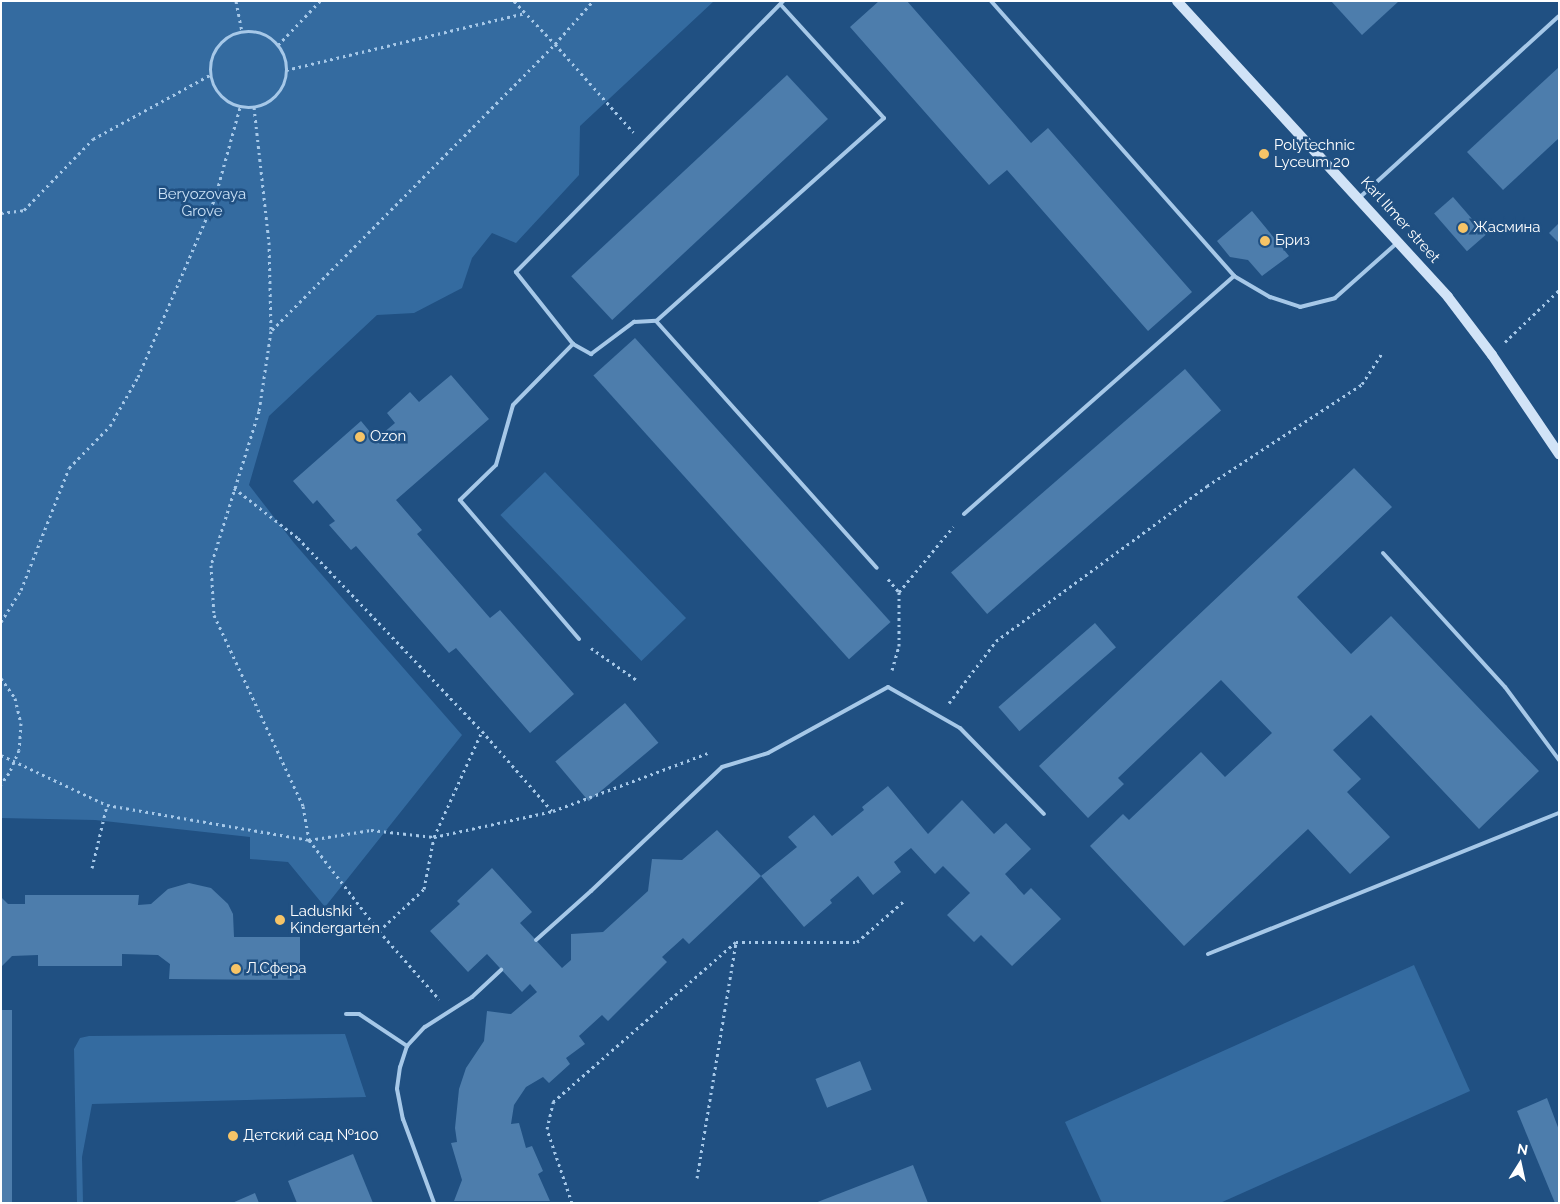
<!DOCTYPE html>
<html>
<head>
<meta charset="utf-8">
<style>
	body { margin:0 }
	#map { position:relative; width:1560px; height:1204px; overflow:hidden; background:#205082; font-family:Raleway,sans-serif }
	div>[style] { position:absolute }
	.green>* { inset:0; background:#346ba0; transform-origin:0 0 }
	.building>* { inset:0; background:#4d7dac; transform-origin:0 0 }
	.path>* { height:3px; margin-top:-1.5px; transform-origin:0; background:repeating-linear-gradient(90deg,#a6c8e8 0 2.5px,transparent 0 6.5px) }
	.path>.ring { margin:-1.5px; padding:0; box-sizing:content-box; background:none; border:3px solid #a6c8e8; border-radius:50% }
	.lane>* { height:4px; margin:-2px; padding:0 2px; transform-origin:2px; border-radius:2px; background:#a6c8e8 }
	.secondary>* { height:10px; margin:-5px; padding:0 5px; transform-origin:5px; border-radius:5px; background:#d1e3f7 }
	.dots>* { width:14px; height:14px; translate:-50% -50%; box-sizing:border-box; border:2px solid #205082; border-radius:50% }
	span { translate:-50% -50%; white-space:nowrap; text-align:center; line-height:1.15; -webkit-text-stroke:5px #205082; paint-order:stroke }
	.poi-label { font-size:15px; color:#fff }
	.left { translate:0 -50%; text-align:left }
	.park-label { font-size:15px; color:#cae1f6 }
	.street-label { font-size:15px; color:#fff }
	.frame { position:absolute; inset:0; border:2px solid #fff; pointer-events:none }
	.north { position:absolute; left:1495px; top:1139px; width:50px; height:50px; -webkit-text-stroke:4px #205082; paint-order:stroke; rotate:10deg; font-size:14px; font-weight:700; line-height:20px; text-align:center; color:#fff }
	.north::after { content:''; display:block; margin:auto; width:18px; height:22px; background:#fff; clip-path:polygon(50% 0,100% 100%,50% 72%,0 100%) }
</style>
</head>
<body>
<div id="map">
	<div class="green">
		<i style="clip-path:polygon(1px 1px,714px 1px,580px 126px,579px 175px,516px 243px,492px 233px,472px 258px,462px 288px,414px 313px,377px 315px,269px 416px,249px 485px,294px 543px,462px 735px,325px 907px,288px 862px,250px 859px,250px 837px,95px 820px,1px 818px)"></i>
		<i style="left:545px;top:472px;width:203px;height:62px;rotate:46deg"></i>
		<i style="clip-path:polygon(1414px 965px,1470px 1091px,1220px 1203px,1102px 1203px,1065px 1122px)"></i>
		<i style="clip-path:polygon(345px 1034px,366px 1097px,92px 1104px,82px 1157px,83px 1203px,77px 1203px,74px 1049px,80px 1038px,89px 1036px)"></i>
	</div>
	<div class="building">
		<i style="clip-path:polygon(879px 1px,907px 1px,1031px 143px,1048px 128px,1192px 292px,1148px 331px,1007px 170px,989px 185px,850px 27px)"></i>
		<i style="clip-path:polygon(1331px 1px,1399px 1px,1362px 35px)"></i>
		<i style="clip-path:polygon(1559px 67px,1559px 138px,1503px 190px,1467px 152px)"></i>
		<i style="left:787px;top:75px;width:60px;height:295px;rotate:47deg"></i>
		<i style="left:1453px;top:197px;width:50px;height:25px;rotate:49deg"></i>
		<i style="clip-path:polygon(1252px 211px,1289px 256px,1262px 276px,1248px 260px,1230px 257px,1217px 241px)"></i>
		<i style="clip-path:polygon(1559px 223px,1559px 243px,1549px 233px)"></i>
		<i style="left:635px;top:338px;width:382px;height:56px;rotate:48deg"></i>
		<i style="left:1185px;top:369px;width:55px;height:310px;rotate:49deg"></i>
		<i style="clip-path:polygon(451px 375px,489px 419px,396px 500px,422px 530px,417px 534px,490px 618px,500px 610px,574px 694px,530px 733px,456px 648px,449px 653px,356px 546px,351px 550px,329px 525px,335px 521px,317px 500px,313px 504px,293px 481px,361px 421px,376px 439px,395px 423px,387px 413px,410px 392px,419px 402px)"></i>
		<i style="clip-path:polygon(1354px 468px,1392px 507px,1297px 597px,1351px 654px,1391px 616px,1539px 771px,1479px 829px,1371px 715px,1333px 750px,1361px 779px,1347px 792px,1390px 837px,1350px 874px,1308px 829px,1184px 946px,1090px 846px,1123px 814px,1129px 820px,1201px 752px,1225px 777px,1272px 733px,1221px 680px,1118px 778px,1124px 784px,1088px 818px,1039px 766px)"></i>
		<i style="left:1095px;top:623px;width:32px;height:128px;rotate:49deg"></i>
		<i style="left:625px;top:703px;width:52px;height:91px;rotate:50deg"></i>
		<i style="clip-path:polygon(888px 786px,928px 834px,962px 800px,994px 834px,1006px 823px,1031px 849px,1005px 874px,1024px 895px,1031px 888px,1061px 919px,1012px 966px,981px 935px,974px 942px,947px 915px,970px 893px,943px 866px,935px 874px,911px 848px,894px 862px,901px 872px,873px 895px,858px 876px,830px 900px,832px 903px,804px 927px,761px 876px,797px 847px,788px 837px,814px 815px,832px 836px,864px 810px,862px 807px)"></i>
		<i style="clip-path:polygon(717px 830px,761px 876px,689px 944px,683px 938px,662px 957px,667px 962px,608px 1021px,602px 1015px,579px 1036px,585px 1044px,566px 1058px,570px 1064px,549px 1083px,543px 1077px,526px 1087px,514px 1105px,511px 1124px,519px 1123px,526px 1148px,532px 1146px,543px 1171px,538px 1174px,550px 1201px,454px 1201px,462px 1180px,451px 1143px,457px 1142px,455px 1128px,459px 1089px,466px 1068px,484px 1041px,487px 1011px,511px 1014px,537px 992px,530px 984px,522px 992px,487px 954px,468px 972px,430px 931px,460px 904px,457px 901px,492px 868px,532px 912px,520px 923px,562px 968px,571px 960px,571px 934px,603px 932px,648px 891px,652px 859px,682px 860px)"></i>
		<i style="clip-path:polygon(189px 883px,211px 888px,228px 904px,233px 914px,234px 937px,300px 937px,300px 980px,169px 979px,170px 964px,158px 955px,122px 954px,122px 966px,38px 966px,38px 955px,12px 956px,1px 967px,1px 897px,8px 904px,25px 904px,25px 895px,139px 895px,138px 905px,151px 904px,168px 889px)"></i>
		<i style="left:1px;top:1010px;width:11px;height:193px"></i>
		<i style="left:860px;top:1061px;width:31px;height:48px;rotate:68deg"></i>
		<i style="clip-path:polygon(1547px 1098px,1559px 1130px,1559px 1203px,1555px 1203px,1517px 1111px)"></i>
		<i style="clip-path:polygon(353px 1154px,373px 1203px,297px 1203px,288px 1181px)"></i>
		<i style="clip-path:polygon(913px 1165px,928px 1203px,815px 1203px)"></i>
		<i style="clip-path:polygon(255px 1193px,259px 1203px,232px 1203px)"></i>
	</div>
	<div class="path">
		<i style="left:236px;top:1px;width:32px;rotate:79deg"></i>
		<i style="left:514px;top:1px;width:59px;rotate:46.4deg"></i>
		<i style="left:555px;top:44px;width:118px;rotate:48.4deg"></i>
		<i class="ring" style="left:210px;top:31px;width:73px;height:73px"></i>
		<i style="left:278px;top:45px;width:61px;rotate:-46.3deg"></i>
		<i style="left:286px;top:70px;width:246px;rotate:-13.4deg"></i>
		<i style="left:254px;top:107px;width:136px;rotate:83.7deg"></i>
		<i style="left:269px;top:242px;width:89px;rotate:88.7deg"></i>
		<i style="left:271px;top:331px;width:81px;rotate:98.5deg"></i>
		<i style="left:259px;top:411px;width:161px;rotate:107.3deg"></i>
		<i style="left:211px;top:565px;width:50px;rotate:86.6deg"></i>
		<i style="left:214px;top:615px;width:211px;rotate:65deg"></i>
		<i style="left:303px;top:806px;width:35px;rotate:80deg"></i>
		<i style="left:309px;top:840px;width:63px;rotate:-9.2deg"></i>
		<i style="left:371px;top:830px;width:63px;rotate:6.3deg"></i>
		<i style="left:434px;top:837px;width:122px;rotate:-12.3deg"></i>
		<i style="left:553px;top:811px;width:165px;rotate:-20.5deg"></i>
		<i style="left:1px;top:213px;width:23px;rotate:-7deg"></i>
		<i style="left:24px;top:210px;width:99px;rotate:-45.8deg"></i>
		<i style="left:93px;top:139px;width:133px;rotate:-28.7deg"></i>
		<i style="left:272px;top:330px;width:402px;rotate:-45.3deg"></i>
		<i style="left:555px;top:44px;width:57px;rotate:-48.5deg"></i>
		<i style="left:1505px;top:342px;width:75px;rotate:-43.9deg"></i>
		<i style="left:234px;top:488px;width:81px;rotate:38deg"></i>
		<i style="left:298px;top:538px;width:267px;rotate:46.4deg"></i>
		<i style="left:482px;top:731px;width:106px;rotate:48.8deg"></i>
		<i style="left:888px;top:579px;width:17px;rotate:50deg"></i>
		<i style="left:899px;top:592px;width:85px;rotate:-50.3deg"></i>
		<i style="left:1px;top:622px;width:38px;rotate:-58deg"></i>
		<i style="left:21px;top:590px;width:131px;rotate:-68.5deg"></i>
		<i style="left:69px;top:468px;width:59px;rotate:-45.7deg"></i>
		<i style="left:110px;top:426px;width:56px;rotate:-60.3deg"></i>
		<i style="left:138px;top:377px;width:195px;rotate:-66.7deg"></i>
		<i style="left:215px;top:198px;width:94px;rotate:-74.6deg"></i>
		<i style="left:591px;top:648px;width:57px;rotate:35.1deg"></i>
		<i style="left:892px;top:670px;width:25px;rotate:-74deg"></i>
		<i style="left:899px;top:646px;width:54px;rotate:-90deg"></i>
		<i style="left:1px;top:678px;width:24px;rotate:55deg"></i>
		<i style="left:15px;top:698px;width:26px;rotate:77deg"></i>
		<i style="left:21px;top:723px;width:27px;rotate:94deg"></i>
		<i style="left:19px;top:750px;width:25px;rotate:113deg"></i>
		<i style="left:9px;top:773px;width:14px;rotate:126deg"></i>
		<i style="left:949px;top:703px;width:78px;rotate:-52.8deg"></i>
		<i style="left:996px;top:641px;width:262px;rotate:-36.3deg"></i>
		<i style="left:1207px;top:486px;width:186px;rotate:-33.3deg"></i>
		<i style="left:1362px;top:384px;width:38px;rotate:-57deg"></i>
		<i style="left:1px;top:755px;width:117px;rotate:25.3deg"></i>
		<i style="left:107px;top:805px;width:205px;rotate:9.8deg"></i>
		<i style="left:309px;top:840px;width:115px;rotate:52.4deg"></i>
		<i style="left:379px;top:931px;width:91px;rotate:48.6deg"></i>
		<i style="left:92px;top:868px;width:65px;rotate:-76.6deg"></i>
		<i style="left:379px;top:931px;width:62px;rotate:-43deg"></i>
		<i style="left:424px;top:889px;width:53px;rotate:-79.1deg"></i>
		<i style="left:434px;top:837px;width:116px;rotate:-65.6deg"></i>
		<i style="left:697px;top:1178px;width:239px;rotate:-80.6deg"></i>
		<i style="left:572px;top:1203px;width:78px;rotate:-108.7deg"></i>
		<i style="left:547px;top:1129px;width:28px;rotate:-77deg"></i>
		<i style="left:553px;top:1102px;width:243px;rotate:-41.2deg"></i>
		<i style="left:736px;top:942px;width:121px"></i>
		<i style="left:857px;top:942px;width:64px;rotate:-41.2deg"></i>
	</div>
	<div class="lane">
		<i style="left:991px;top:1px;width:367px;rotate:48.5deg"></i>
		<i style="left:1234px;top:276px;width:42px;rotate:30.3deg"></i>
		<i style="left:1270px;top:297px;width:32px;rotate:18deg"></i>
		<i style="left:1300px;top:307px;width:36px;rotate:-14deg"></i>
		<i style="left:1335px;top:298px;width:84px;rotate:-41.6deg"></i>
		<i style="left:781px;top:5px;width:153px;rotate:47.7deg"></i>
		<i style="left:884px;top:118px;width:305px;rotate:138.3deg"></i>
		<i style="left:656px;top:321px;width:331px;rotate:48.2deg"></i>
		<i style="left:1359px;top:198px;width:270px;rotate:-42.3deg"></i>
		<i style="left:573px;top:344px;width:92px;rotate:-128.4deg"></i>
		<i style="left:516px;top:272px;width:380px;rotate:-45.4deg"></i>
		<i style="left:964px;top:514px;width:360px;rotate:-41.4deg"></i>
		<i style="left:1383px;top:553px;width:181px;rotate:47.7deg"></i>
		<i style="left:1505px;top:687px;width:91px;rotate:53.5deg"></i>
		<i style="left:579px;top:639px;width:183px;rotate:-130.6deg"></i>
		<i style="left:460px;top:500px;width:50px;rotate:-44.2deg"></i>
		<i style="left:496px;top:465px;width:62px;rotate:-74.2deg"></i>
		<i style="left:513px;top:405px;width:86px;rotate:-45.5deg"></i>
		<i style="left:573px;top:344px;width:21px;rotate:29deg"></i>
		<i style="left:591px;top:354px;width:54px;rotate:-36.7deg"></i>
		<i style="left:634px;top:322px;width:22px;rotate:-3deg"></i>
		<i style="left:536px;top:940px;width:74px;rotate:-41.7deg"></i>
		<i style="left:591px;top:891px;width:180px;rotate:-43.4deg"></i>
		<i style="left:722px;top:767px;width:48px;rotate:-16.9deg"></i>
		<i style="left:768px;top:753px;width:137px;rotate:-28.8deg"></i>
		<i style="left:888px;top:687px;width:83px;rotate:29.7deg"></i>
		<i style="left:960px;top:728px;width:120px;rotate:45.7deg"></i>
		<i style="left:1208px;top:954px;width:378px;rotate:-21.9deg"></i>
		<i style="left:346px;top:1014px;width:13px"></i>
		<i style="left:359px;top:1014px;width:58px;rotate:33.7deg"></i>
		<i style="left:407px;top:1046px;width:26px;rotate:-47deg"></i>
		<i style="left:425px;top:1027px;width:56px;rotate:-32.6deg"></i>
		<i style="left:472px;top:997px;width:40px;rotate:-43deg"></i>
		<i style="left:407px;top:1046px;width:22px;rotate:108deg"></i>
		<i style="left:400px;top:1067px;width:22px;rotate:98deg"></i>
		<i style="left:397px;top:1089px;width:31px;rotate:79deg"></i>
		<i style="left:403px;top:1119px;width:90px;rotate:69.7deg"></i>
	</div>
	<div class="secondary">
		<i style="left:1177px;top:1px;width:401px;rotate:47.5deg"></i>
		<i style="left:1448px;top:297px;width:73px;rotate:52.8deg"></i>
		<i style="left:1492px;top:355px;width:120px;rotate:55.9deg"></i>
	</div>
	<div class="dots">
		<i style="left:1264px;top:154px;background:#f6c467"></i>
		<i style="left:1463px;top:228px;background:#f6c467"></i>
		<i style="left:1265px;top:241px;background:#f6c467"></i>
		<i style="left:360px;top:437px;background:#f6c467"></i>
		<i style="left:280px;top:920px;background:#f6c467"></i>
		<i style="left:236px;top:969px;background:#f6c467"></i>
		<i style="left:233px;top:1136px;background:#f6c467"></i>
	</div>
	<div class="poi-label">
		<span class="left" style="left:1274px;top:154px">Polytechnic<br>Lyceum 20</span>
		<span class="left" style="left:1473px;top:228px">Жасмина</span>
		<span class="left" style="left:1275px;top:241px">Бриз</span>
		<span class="left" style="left:370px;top:437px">Ozon</span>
		<span class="left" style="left:290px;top:920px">Ladushki<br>Kindergarten</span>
		<span class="left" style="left:246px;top:969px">Л.Сфера</span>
		<span class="left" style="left:243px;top:1136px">Детский сад №100</span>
	</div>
	<div class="park-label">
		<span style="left:202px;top:203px">Beryozovaya<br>Grove</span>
	</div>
	<div class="street-label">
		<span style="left:1400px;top:220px;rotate:48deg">Karl Ilmer street</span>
	</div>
	<div class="frame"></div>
	<div class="north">N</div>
</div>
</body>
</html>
